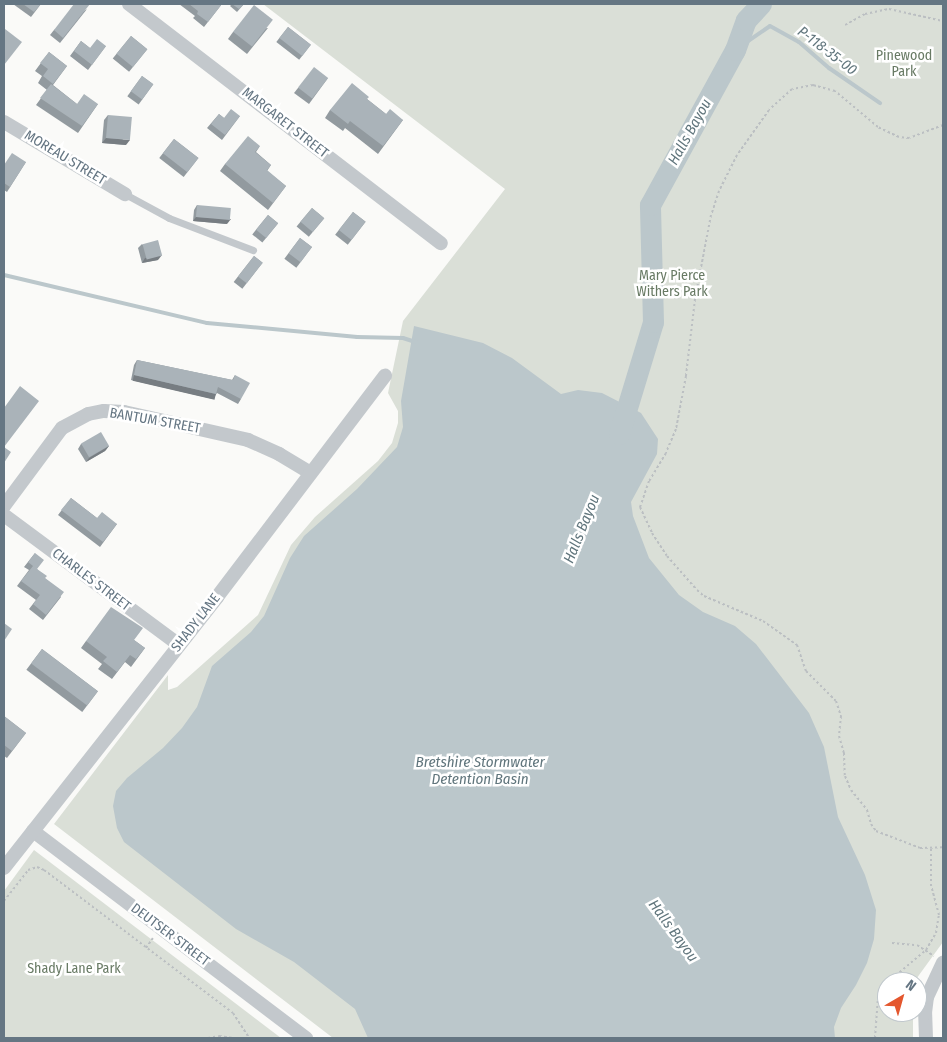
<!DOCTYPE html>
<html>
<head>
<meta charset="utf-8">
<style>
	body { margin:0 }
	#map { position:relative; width:947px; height:1042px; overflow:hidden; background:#fafaf8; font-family:"Fira Sans Condensed",sans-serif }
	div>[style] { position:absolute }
	.green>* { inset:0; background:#dadfd7 }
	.water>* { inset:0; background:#bbc7cb }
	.stream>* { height:4px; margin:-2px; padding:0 2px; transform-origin:2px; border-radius:2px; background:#bbc7cb }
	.river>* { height:21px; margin:-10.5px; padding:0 10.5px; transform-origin:10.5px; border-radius:10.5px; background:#bbc7cb }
	.path>* { height:2px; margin-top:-1px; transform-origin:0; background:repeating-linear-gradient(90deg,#bbbfc2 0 2.5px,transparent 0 5px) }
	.lane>* { height:7px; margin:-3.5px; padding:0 3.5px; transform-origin:3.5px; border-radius:3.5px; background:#c3c8cc }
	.street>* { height:14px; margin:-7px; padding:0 7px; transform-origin:7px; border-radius:7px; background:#c3c8cc }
	.wall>* { inset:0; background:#929a9f; transform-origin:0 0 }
	.shaded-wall>* { inset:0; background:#777d82; transform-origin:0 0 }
	.building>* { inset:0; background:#aab3b9; transform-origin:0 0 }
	span { translate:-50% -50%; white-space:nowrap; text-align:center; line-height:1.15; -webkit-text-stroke:5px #fff; paint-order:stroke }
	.park-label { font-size:14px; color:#687a64 }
	.street-label { font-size:14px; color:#657683 }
	.water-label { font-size:15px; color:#60757c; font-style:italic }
	.frame { position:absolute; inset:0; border:5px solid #657683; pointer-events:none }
	.north { position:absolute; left:877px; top:972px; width:50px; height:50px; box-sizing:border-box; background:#fff; border:1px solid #c1c8cd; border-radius:50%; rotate:38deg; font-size:14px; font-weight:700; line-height:20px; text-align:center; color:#657683 }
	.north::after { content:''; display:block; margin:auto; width:18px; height:22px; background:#e4572e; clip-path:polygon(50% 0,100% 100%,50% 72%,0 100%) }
</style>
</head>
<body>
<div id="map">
	<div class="green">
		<i style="clip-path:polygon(263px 4px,943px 4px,943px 942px,914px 982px,887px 982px,887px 1012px,913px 1012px,913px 1038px,333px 1038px,54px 824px,168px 675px,168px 690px,177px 687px,258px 615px,291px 545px,315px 517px,378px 461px,392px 443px,398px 423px,398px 411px,388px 393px,403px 321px,505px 189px)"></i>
		<i style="clip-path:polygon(34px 850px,281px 1038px,4px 1038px,4px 891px)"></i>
	</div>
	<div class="water">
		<i style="clip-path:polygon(414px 326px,483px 343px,512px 358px,561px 394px,578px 390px,602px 393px,641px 413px,658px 439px,657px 454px,631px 502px,633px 516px,649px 558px,679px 595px,703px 612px,735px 626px,756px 644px,809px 713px,824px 747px,838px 817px,865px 875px,876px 910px,874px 939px,867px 963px,856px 985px,841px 1008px,834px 1027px,835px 1038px,368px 1038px,355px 1009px,294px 962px,236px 929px,124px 842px,117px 828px,113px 806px,116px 791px,127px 778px,163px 748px,182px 728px,197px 707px,212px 666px,251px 632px,264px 616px,290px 558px,304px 536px,357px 489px,397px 447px,403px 427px,401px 401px)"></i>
	</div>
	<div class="stream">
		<i style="left:735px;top:50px;width:42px;rotate:-34.4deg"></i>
		<i style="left:770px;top:26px;width:33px;rotate:29deg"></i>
		<i style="left:799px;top:42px;width:40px;rotate:41deg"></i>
		<i style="left:829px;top:68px;width:62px;rotate:34.5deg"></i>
		<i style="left:4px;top:275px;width:209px;rotate:13.3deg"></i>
		<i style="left:207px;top:323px;width:151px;rotate:5.3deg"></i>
		<i style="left:357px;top:337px;width:46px;rotate:1.2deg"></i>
		<i style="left:403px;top:338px;width:13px;rotate:18deg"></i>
	</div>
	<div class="river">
		<i style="left:619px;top:434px;width:117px;rotate:-73.1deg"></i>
		<i style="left:653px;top:322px;width:117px;rotate:-91.5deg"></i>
		<i style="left:650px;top:205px;width:177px;rotate:-61.3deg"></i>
		<i style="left:735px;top:50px;width:32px;rotate:-70deg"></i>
		<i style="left:746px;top:20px;width:22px;rotate:-47deg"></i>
	</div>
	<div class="path">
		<i style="left:845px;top:25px;width:23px;rotate:-29deg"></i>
		<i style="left:865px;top:14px;width:25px;rotate:-12deg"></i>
		<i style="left:889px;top:9px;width:55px;rotate:12.5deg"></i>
		<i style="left:943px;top:125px;width:36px;rotate:159deg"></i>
		<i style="left:909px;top:138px;width:10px;rotate:-174deg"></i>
		<i style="left:899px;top:137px;width:23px;rotate:-155deg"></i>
		<i style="left:878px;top:127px;width:56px;rotate:-140.1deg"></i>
		<i style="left:835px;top:91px;width:23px;rotate:-165deg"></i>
		<i style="left:813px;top:85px;width:21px;rotate:169deg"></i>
		<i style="left:792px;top:89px;width:31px;rotate:138deg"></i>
		<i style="left:769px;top:110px;width:55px;rotate:125.4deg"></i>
		<i style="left:737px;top:155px;width:40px;rotate:116.6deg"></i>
		<i style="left:719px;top:191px;width:25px;rotate:108deg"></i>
		<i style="left:711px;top:215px;width:86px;rotate:100.8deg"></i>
		<i style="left:695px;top:299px;width:78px;rotate:96.7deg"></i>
		<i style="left:686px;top:376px;width:54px;rotate:100.7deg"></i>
		<i style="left:676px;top:429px;width:26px;rotate:113deg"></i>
		<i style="left:666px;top:453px;width:33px;rotate:121deg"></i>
		<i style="left:649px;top:481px;width:28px;rotate:109deg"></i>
		<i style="left:640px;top:507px;width:29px;rotate:65deg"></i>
		<i style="left:652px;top:533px;width:27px;rotate:57deg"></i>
		<i style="left:667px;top:556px;width:45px;rotate:48.6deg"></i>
		<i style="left:697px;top:590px;width:9px;rotate:41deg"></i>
		<i style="left:704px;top:596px;width:64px;rotate:23deg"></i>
		<i style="left:763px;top:621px;width:42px;rotate:35.2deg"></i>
		<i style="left:797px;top:645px;width:28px;rotate:71deg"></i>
		<i style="left:806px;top:671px;width:42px;rotate:45deg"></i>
		<i style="left:836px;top:701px;width:16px;rotate:72deg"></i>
		<i style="left:841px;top:716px;width:20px;rotate:96deg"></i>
		<i style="left:839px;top:736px;width:18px;rotate:74deg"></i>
		<i style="left:844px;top:753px;width:23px;rotate:88deg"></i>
		<i style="left:845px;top:776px;width:15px;rotate:67deg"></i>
		<i style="left:851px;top:790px;width:26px;rotate:51deg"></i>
		<i style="left:867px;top:810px;width:15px;rotate:74deg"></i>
		<i style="left:871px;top:824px;width:9px;rotate:54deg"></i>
		<i style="left:876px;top:831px;width:47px;rotate:21.1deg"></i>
		<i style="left:920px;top:848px;width:23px;rotate:-2deg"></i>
		<i style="left:4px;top:901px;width:39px;rotate:-52deg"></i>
		<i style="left:28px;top:870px;width:9px;rotate:-18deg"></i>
		<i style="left:37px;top:867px;width:8px;rotate:23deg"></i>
		<i style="left:44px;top:870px;width:237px;rotate:37.1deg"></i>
		<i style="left:233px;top:1013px;width:30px;rotate:57deg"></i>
		<i style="left:892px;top:943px;width:25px;rotate:5deg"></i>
		<i style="left:917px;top:945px;width:20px;rotate:33deg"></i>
		<i style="left:146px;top:948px;width:12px;rotate:-55deg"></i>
		<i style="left:888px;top:982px;width:50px;rotate:-40.1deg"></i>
		<i style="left:926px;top:950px;width:20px;rotate:-60deg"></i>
		<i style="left:936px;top:933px;width:18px;rotate:-81deg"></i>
		<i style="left:939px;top:915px;width:30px;rotate:-105deg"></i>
		<i style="left:931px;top:886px;width:37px;rotate:-90deg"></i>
		<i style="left:208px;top:1038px;width:11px;rotate:-10deg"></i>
		<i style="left:219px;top:1036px;width:14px;rotate:8deg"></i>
		<i style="left:875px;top:1038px;width:41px;rotate:-85.8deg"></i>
		<i style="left:878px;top:997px;width:17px;rotate:-57deg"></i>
	</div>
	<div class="lane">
		<i style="left:125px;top:194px;width:50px;rotate:28.6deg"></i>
		<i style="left:169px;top:218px;width:90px;rotate:20.9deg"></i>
	</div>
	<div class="street">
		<i style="left:129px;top:4px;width:393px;rotate:37.5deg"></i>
		<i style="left:4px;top:122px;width:141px;rotate:30.8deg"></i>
		<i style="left:4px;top:506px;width:97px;rotate:-53.4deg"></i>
		<i style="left:62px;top:428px;width:30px;rotate:-28deg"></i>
		<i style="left:88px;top:414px;width:16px;rotate:-11deg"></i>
		<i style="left:104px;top:411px;width:20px;rotate:3deg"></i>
		<i style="left:124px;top:412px;width:127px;rotate:12.7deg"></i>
		<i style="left:248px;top:440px;width:34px;rotate:24deg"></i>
		<i style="left:279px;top:454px;width:35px;rotate:31deg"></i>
		<i style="left:4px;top:515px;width:218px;rotate:36.6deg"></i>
		<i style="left:33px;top:831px;width:343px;rotate:37.2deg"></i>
		<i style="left:4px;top:868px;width:345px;rotate:-51.8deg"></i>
		<i style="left:217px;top:597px;width:278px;rotate:-52.8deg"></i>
		<i style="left:926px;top:1038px;width:25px;rotate:-92deg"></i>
		<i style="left:925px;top:1013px;width:16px;rotate:-83deg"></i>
		<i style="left:927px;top:997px;width:38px;rotate:-65deg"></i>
	</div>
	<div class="wall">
		<i style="clip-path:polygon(13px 4px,41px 4px,31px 17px)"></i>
		<i style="clip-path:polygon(179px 4px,222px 4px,204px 27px,193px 18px,195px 16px)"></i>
		<i style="clip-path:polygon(232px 4px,244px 4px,237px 12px,230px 6px)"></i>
		<i style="clip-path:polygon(87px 9px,60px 43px,50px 35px,54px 30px)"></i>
		<i style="left:288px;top:27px;width:29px;height:19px;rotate:38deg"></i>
		<i style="clip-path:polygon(268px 28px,247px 54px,228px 39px,233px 32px)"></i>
		<i style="left:131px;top:36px;width:21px;height:29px;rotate:39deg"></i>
		<i style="clip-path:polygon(81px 41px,90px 48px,106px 46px,88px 70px,70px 56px)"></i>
		<i style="clip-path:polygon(49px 52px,67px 66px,53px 85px,77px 104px,98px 104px,78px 133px,36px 105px,47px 90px,38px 83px,42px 76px,35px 71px)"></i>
		<i style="left:142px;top:76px;width:14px;height:25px;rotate:36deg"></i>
		<i style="clip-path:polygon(328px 78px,309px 104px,294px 93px,298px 88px)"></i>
		<i style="clip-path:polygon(367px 99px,386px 114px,403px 120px,378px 154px,345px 128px,343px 131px,325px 118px,330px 110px)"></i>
		<i style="clip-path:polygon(219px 114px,224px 118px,240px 116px,222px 140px,207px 128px)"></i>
		<i style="clip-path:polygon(108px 115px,126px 145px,102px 143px,104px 120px)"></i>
		<i style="left:174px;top:139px;width:31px;height:24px;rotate:38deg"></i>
		<i style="clip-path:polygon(260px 146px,256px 152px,271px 165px,267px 171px,286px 186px,268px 210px,220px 171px,225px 164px)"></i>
		<i style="clip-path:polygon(26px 162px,7px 192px,4px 190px,4px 165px)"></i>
		<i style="clip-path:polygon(197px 205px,227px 224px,193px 221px,194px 210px)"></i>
		<i style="left:312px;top:208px;width:16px;height:24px;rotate:40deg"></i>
		<i style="left:353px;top:212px;width:16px;height:29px;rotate:38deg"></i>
		<i style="left:268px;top:215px;width:13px;height:25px;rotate:39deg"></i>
		<i style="left:300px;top:238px;width:15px;height:26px;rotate:37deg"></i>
		<i style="clip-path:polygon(142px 244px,158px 260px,142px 263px,138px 248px)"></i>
		<i style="left:254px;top:256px;width:11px;height:33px;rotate:38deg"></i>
		<i style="clip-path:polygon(137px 360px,232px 380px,235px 375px,241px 399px,238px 404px,217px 393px,213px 399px,131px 380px,134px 365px)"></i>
		<i style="clip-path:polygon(81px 444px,109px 446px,105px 451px,86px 462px,78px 449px)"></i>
		<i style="clip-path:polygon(71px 498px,97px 518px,117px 524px,100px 547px,58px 515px)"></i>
		<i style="clip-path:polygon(35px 553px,37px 569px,61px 597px,43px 620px,29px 609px,36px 600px,17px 586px,29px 570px,24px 567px)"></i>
		<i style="clip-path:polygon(134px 640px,145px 648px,131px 667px,125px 662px,112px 679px,98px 669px,102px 664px,81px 648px,86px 641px)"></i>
		<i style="left:42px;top:649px;width:70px;height:26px;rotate:37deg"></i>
		<i style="clip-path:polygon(4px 716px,26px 733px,7px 758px,4px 756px)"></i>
	</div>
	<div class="shaded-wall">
		<i style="clip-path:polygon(106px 138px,130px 140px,126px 145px,102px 143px)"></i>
		<i style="clip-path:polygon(196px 217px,231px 219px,227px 224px,193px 221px)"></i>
		<i style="clip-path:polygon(162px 255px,158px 260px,142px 263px,145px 258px)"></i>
		<i style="left:134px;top:375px;width:84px;height:6px;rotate:13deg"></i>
		<i style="clip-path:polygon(109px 446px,105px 451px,86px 462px,89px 458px)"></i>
	</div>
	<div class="building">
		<i style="clip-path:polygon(23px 4px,41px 4px,34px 12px)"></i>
		<i style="clip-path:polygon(74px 4px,90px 4px,63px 38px,54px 30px)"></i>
		<i style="clip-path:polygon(189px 4px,222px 4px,208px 22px,197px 14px,198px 11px)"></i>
		<i style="clip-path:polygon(232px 4px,244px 4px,239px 9px)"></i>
		<i style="left:254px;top:5px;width:24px;height:34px;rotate:38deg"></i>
		<i style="left:288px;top:27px;width:29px;height:14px;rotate:38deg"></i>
		<i style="clip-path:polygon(5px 29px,22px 42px,4px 65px,4px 30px)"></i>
		<i style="left:131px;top:36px;width:21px;height:23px;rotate:39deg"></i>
		<i style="clip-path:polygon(97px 39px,106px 46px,92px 65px,74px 51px,81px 41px,90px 48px)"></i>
		<i style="clip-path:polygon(49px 52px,67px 66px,53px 84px,43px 76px,48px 69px,40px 63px)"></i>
		<i style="left:314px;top:67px;width:18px;height:26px;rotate:38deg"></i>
		<i style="left:142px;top:76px;width:14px;height:19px;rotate:36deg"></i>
		<i style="clip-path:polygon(352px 83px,369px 97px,367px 99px,386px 114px,390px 109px,403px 120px,383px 146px,350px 121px,348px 124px,330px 110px)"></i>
		<i style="clip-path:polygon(51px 84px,77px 104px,84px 94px,98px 104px,82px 126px,40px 98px)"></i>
		<i style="clip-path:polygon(231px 109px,240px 116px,225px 135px,211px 124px,219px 114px,224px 118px)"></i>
		<i style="left:108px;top:115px;width:24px;height:23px;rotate:5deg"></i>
		<i style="clip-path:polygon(248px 136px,260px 146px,255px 152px,271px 165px,267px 170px,286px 186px,273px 203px,225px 164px)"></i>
		<i style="left:174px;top:139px;width:31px;height:18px;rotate:38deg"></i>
		<i style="clip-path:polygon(12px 153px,26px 162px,10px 187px,4px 183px,4px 165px)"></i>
		<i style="left:197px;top:205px;width:34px;height:12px;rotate:5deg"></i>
		<i style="left:312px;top:208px;width:16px;height:18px;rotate:40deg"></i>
		<i style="left:353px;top:212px;width:16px;height:23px;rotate:38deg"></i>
		<i style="left:268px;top:215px;width:13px;height:19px;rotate:39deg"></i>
		<i style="left:300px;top:238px;width:15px;height:19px;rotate:37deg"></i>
		<i style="left:158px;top:240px;width:16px;height:16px;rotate:75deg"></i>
		<i style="left:254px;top:256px;width:11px;height:26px;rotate:38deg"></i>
		<i style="clip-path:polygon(137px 360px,233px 380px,235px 375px,250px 383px,241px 399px,218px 387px,216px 394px,134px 375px)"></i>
		<i style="clip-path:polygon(20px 386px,39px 401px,4px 447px,11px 452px,4px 463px,4px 408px)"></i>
		<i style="left:101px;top:432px;width:16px;height:23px;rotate:60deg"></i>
		<i style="clip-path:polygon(71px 498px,97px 518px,102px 512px,117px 524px,103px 542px,61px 510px)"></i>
		<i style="clip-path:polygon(35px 553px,44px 560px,37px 569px,47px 576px,45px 578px,64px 592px,46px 615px,33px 604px,40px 595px,21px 581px,33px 566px,28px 562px)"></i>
		<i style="clip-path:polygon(111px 607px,143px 628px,134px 640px,145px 648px,136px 659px,130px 655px,117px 672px,103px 661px,107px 657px,86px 641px)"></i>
		<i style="clip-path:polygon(4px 623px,12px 629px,4px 641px)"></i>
		<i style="left:42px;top:649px;width:70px;height:18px;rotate:37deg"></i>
		<i style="clip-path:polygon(4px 716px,26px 733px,12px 751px,4px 745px)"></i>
	</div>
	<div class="park-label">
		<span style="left:904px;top:64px">Pinewood<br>Park</span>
		<span style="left:672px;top:284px">Mary Pierce<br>Withers Park</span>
		<span style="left:74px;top:969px">Shady Lane Park</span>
	</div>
	<div class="street-label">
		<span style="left:285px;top:123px;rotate:38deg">MARGARET STREET</span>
		<span style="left:65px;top:158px;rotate:31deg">MOREAU STREET</span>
		<span style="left:155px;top:421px;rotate:10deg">BANTUM STREET</span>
		<span style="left:91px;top:580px;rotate:37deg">CHARLES STREET</span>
		<span style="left:196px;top:623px;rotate:-52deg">SHADY LANE</span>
		<span style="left:170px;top:935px;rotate:37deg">DEUTSER STREET</span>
	</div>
	<div class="water-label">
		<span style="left:827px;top:51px;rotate:37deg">P-118-35-00</span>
		<span style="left:690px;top:132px;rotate:-61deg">Halls Bayou</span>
		<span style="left:582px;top:529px;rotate:-68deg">Halls Bayou</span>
		<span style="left:480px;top:771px">Bretshire Stormwater<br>Detention Basin</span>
		<span style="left:673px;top:931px;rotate:54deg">Halls Bayou</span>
	</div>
	<div class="frame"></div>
	<div class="north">N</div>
</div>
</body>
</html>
